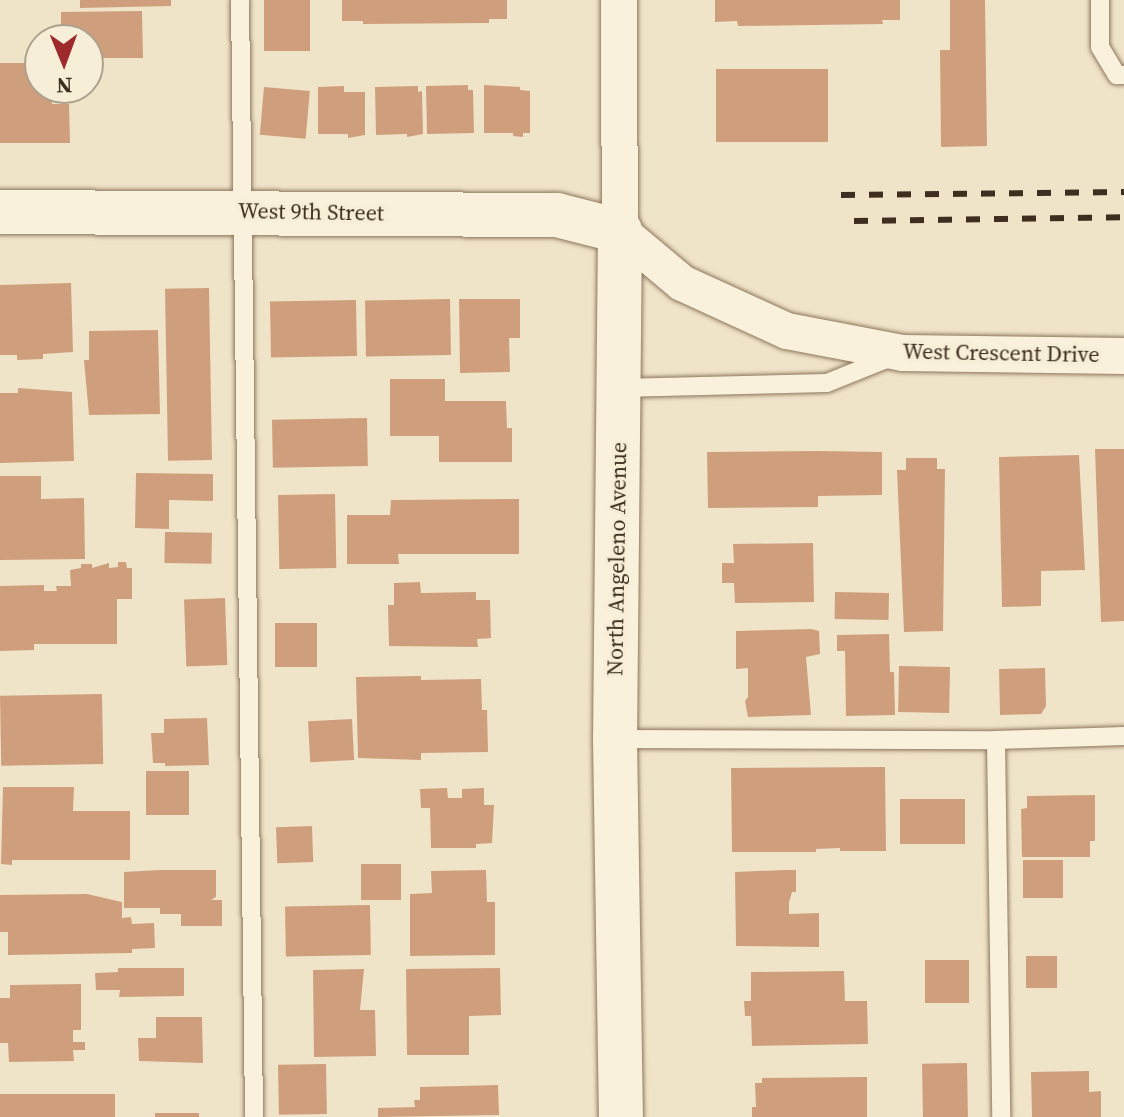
<!DOCTYPE html>
<html>
<head>
<meta charset="utf-8">
<style>
	body { margin:0 }
	#map { position:relative; width:1124px; height:1117px; overflow:hidden; background:#f0e4c8; font-family:"Source Serif 4",serif }
	div>[style] { position:absolute }
	.building>* { inset:0; background:#cf9f7d; transform-origin:0 0 }
	.roads { filter:drop-shadow(0 0 2px #8d765c) drop-shadow(0 0 2px #8d765c) }
	.service>* { height:18px; margin:-9px; padding:0 9px; transform-origin:9px; border-radius:9px; background:#faf1dc }
	.minor>* { height:36px; margin:-18px; padding:0 18px; transform-origin:18px; border-radius:18px; background:#faf1dc }
	.tertiary>* { height:44px; margin:-22px; padding:0 22px; transform-origin:22px; border-radius:22px; background:#faf1dc }
	.rail>* { height:6px; margin-top:-3px; transform-origin:0; background:repeating-linear-gradient(90deg,#3d2e20 0 14px,transparent 0 28px) }
	span { translate:-50% -50%; white-space:nowrap; text-align:center; line-height:1.15; -webkit-text-stroke:7px #f7eed8; paint-order:stroke }
	.street-label { font-size:22px; color:#3d2e20 }
	.north { position:absolute; left:24px; top:24px; width:80px; height:80px; box-sizing:border-box; background:#f7eed8; border:2px solid #ada18e; border-radius:50%; rotate:179deg; font-size:22px; font-weight:700; line-height:32px; text-align:center; color:#3d2e20 }
	.north::after { content:''; display:block; margin:auto; width:28px; height:36px; background:#9e2a2b; clip-path:polygon(50% 0,100% 100%,50% 72%,0 100%) }
</style>
</head>
<body>
<div id="map">
	<div class="building">
		<i style="clip-path:polygon(80px 0,171px 0,171px 6px,80px 8px)"></i>
		<i style="left:264px;top:0;width:46px;height:51px"></i>
		<i style="clip-path:polygon(342px 0,507px 0,507px 19px,489px 19px,489px 23px,363px 24px,363px 21px,342px 21px)"></i>
		<i style="clip-path:polygon(715px 0,900px 0,900px 20px,882px 20px,883px 24px,738px 26px,737px 21px,715px 22px)"></i>
		<i style="clip-path:polygon(950px 0,985px 0,987px 146px,941px 147px,940px 50px,950px 50px)"></i>
		<i style="clip-path:polygon(142px 11px,143px 58px,88px 58px,88px 40px,61px 40px,61px 12px)"></i>
		<i style="clip-path:polygon(0 63px,40px 63px,40px 88px,52px 88px,52px 104px,69px 104px,70px 143px,0 143px)"></i>
		<i style="left:828px;top:69px;width:73px;height:112px;rotate:90deg"></i>
		<i style="clip-path:polygon(468px 85px,468px 90px,473px 90px,474px 133px,427px 134px,426px 86px)"></i>
		<i style="clip-path:polygon(484px 85px,520px 87px,520px 90px,530px 91px,530px 133px,523px 133px,523px 137px,513px 136px,513px 133px,484px 133px)"></i>
		<i style="clip-path:polygon(344px 86px,344px 92px,365px 92px,365px 135px,348px 138px,348px 134px,318px 134px,318px 87px)"></i>
		<i style="clip-path:polygon(418px 86px,418px 92px,422px 91px,423px 134px,407px 137px,407px 134px,376px 135px,375px 87px)"></i>
		<i style="left:264px;top:87px;width:46px;height:48px;rotate:5deg"></i>
		<i style="clip-path:polygon(71px 283px,73px 352px,43px 354px,43px 359px,17px 360px,17px 355px,0 355px,0 285px)"></i>
		<i style="left:209px;top:288px;width:172px;height:44px;rotate:89deg"></i>
		<i style="left:450px;top:299px;width:56px;height:85px;rotate:89deg"></i>
		<i style="clip-path:polygon(459px 299px,520px 299px,520px 338px,509px 338px,510px 372px,460px 373px)"></i>
		<i style="left:356px;top:300px;width:56px;height:86px;rotate:89deg"></i>
		<i style="clip-path:polygon(158px 330px,160px 414px,89px 415px,84px 360px,89px 360px,89px 331px)"></i>
		<i style="clip-path:polygon(390px 379px,445px 379px,445px 401px,506px 401px,507px 428px,512px 428px,512px 462px,439px 462px,439px 436px,390px 436px)"></i>
		<i style="clip-path:polygon(18px 388px,72px 392px,74px 461px,0 463px,0 393px,18px 393px)"></i>
		<i style="left:367px;top:418px;width:48px;height:95px;rotate:89deg"></i>
		<i style="clip-path:polygon(1095px 449px,1124px 449px,1124px 621px,1101px 622px)"></i>
		<i style="clip-path:polygon(818px 451px,882px 452px,882px 495px,818px 496px,818px 507px,708px 508px,707px 452px)"></i>
		<i style="clip-path:polygon(1079px 455px,1085px 570px,1041px 571px,1041px 606px,1002px 607px,999px 457px)"></i>
		<i style="clip-path:polygon(906px 458px,937px 458px,937px 469px,945px 469px,943px 631px,904px 632px,897px 470px,906px 470px)"></i>
		<i style="clip-path:polygon(136px 473px,213px 474px,213px 501px,169px 500px,169px 529px,135px 528px)"></i>
		<i style="clip-path:polygon(0 476px,41px 476px,41px 499px,84px 498px,85px 559px,0 560px)"></i>
		<i style="left:335px;top:494px;width:74px;height:57px;rotate:89deg"></i>
		<i style="clip-path:polygon(519px 499px,519px 554px,398px 554px,399px 564px,347px 564px,347px 515px,390px 515px,391px 500px)"></i>
		<i style="left:165px;top:532px;width:47px;height:31px;rotate:1deg"></i>
		<i style="clip-path:polygon(813px 543px,814px 602px,735px 603px,734px 583px,722px 583px,722px 563px,734px 563px,733px 544px)"></i>
		<i style="clip-path:polygon(118px 562px,126px 562px,127px 568px,132px 568px,132px 599px,117px 599px,117px 644px,34px 644px,34px 650px,0 651px,0 586px,44px 585px,44px 591px,57px 591px,56px 586px,71px 586px,70px 570px,81px 568px,81px 564px,92px 564px,92px 568px,109px 563px,109px 568px,118px 567px)"></i>
		<i style="clip-path:polygon(420px 582px,421px 593px,476px 592px,476px 600px,490px 600px,491px 638px,477px 639px,478px 647px,389px 646px,388px 605px,394px 605px,394px 583px)"></i>
		<i style="left:835px;top:592px;width:54px;height:27px;rotate:1deg"></i>
		<i style="left:225px;top:598px;width:67px;height:41px;rotate:88deg"></i>
		<i style="left:317px;top:623px;width:44px;height:42px;rotate:90deg"></i>
		<i style="clip-path:polygon(811px 629px,819px 631px,820px 654px,806px 657px,811px 715px,748px 717px,745px 701px,748px 697px,748px 668px,736px 669px,736px 631px)"></i>
		<i style="clip-path:polygon(889px 634px,890px 672px,894px 672px,895px 715px,846px 716px,845px 651px,837px 651px,837px 635px)"></i>
		<i style="left:899px;top:666px;width:51px;height:46px;rotate:1deg"></i>
		<i style="clip-path:polygon(1045px 668px,1046px 706px,1041px 714px,1000px 715px,999px 669px)"></i>
		<i style="clip-path:polygon(421px 676px,421px 680px,481px 679px,482px 710px,487px 710px,488px 752px,421px 753px,421px 760px,358px 758px,356px 677px)"></i>
		<i style="left:102px;top:694px;width:70px;height:102px;rotate:89deg"></i>
		<i style="clip-path:polygon(207px 718px,209px 765px,165px 766px,165px 763px,153px 763px,151px 733px,164px 733px,164px 719px)"></i>
		<i style="left:352px;top:719px;width:41px;height:44px;rotate:87deg"></i>
		<i style="clip-path:polygon(885px 767px,886px 851px,840px 851px,840px 848px,816px 849px,816px 852px,732px 852px,731px 768px)"></i>
		<i style="left:146px;top:771px;width:43px;height:44px"></i>
		<i style="clip-path:polygon(3px 787px,74px 787px,73px 811px,130px 811px,130px 860px,12px 860px,12px 865px,1px 864px)"></i>
		<i style="clip-path:polygon(447px 788px,448px 798px,462px 798px,462px 789px,484px 788px,484px 805px,494px 805px,492px 843px,476px 844px,476px 848px,431px 848px,430px 808px,421px 808px,420px 789px)"></i>
		<i style="clip-path:polygon(1095px 795px,1095px 841px,1090px 841px,1090px 857px,1022px 857px,1021px 809px,1027px 808px,1027px 796px)"></i>
		<i style="left:900px;top:799px;width:65px;height:45px"></i>
		<i style="left:312px;top:826px;width:36px;height:36px;rotate:88deg"></i>
		<i style="left:1023px;top:860px;width:40px;height:38px"></i>
		<i style="left:401px;top:864px;width:36px;height:40px;rotate:90deg"></i>
		<i style="clip-path:polygon(160px 870px,216px 870px,216px 897px,211px 900px,222px 900px,222px 926px,181px 926px,181px 914px,160px 914px,160px 908px,124px 908px,124px 872px)"></i>
		<i style="clip-path:polygon(486px 870px,487px 902px,495px 902px,495px 955px,410px 956px,410px 894px,432px 893px,431px 871px)"></i>
		<i style="clip-path:polygon(784px 870px,796px 870px,796px 892px,792px 892px,789px 902px,789px 914px,819px 913px,819px 947px,736px 946px,735px 872px)"></i>
		<i style="clip-path:polygon(87px 894px,122px 902px,122px 918px,131px 917px,132px 924px,154px 923px,155px 948px,132px 949px,132px 953px,8px 955px,8px 932px,0 932px,0 895px)"></i>
		<i style="left:370px;top:905px;width:50px;height:85px;rotate:89deg"></i>
		<i style="left:1057px;top:956px;width:32px;height:31px;rotate:90deg"></i>
		<i style="left:925px;top:960px;width:44px;height:43px"></i>
		<i style="clip-path:polygon(118px 968px,184px 968px,184px 996px,119px 997px,120px 990px,96px 990px,95px 973px,118px 972px)"></i>
		<i style="clip-path:polygon(500px 968px,501px 1015px,469px 1016px,469px 1055px,407px 1055px,406px 969px)"></i>
		<i style="clip-path:polygon(364px 969px,360px 1010px,375px 1010px,376px 1056px,314px 1057px,313px 970px)"></i>
		<i style="clip-path:polygon(844px 971px,845px 1001px,867px 1001px,868px 1044px,752px 1046px,751px 1016px,745px 1016px,744px 1001px,751px 1001px,751px 972px)"></i>
		<i style="clip-path:polygon(81px 984px,81px 1030px,73px 1030px,73px 1042px,85px 1042px,85px 1050px,73px 1050px,74px 1061px,9px 1062px,8px 1043px,0 1043px,0 998px,10px 998px,10px 985px)"></i>
		<i style="clip-path:polygon(156px 1017px,202px 1017px,203px 1063px,139px 1061px,138px 1038px,156px 1038px)"></i>
		<i style="left:967px;top:1063px;width:54px;height:45px;rotate:89deg"></i>
		<i style="left:326px;top:1064px;width:50px;height:48px;rotate:89deg"></i>
		<i style="clip-path:polygon(1089px 1071px,1089px 1092px,1101px 1091px,1101px 1117px,1032px 1117px,1031px 1072px)"></i>
		<i style="clip-path:polygon(867px 1077px,867px 1117px,752px 1117px,752px 1107px,756px 1107px,755px 1083px,762px 1083px,762px 1078px)"></i>
		<i style="clip-path:polygon(498px 1085px,499px 1115px,378px 1117px,378px 1108px,415px 1107px,414px 1100px,420px 1100px,420px 1087px)"></i>
		<i style="left:115px;top:1094px;width:23px;height:115px;rotate:90deg"></i>
		<i style="left:155px;top:1113px;width:44px;height:4px"></i>
	</div>
	<div class="roads">
		<div class="service">
			<i style="left:240px;top:0;width:1117px;rotate:89.28deg"></i>
			<i style="left:1100px;top:0;width:47px;rotate:90deg"></i>
			<i style="left:1100px;top:47px;width:33px;rotate:59deg"></i>
			<i style="left:1117px;top:75px;width:7px"></i>
			<i style="left:619px;top:388px;width:208px;rotate:-1.4deg"></i>
			<i style="left:827px;top:383px;width:69px;rotate:-22.1deg"></i>
			<i style="left:615px;top:739px;width:381px;rotate:0.2deg"></i>
			<i style="left:996px;top:740px;width:128px;rotate:-1.8deg"></i>
			<i style="left:996px;top:740px;width:377px;rotate:89.2deg"></i>
		</div>
		<div class="minor">
			<i style="left:619px;top:0;width:231px;rotate:89.8deg"></i>
			<i style="left:620px;top:231px;width:81px;rotate:40deg"></i>
			<i style="left:682px;top:283px;width:115px;rotate:24.6deg"></i>
			<i style="left:787px;top:331px;width:117px;rotate:10.8deg"></i>
			<i style="left:902px;top:353px;width:222px;rotate:0.8deg"></i>
		</div>
		<div class="tertiary">
			<i style="left:0;top:212px;width:557px;rotate:0.31deg"></i>
			<i style="left:557px;top:215px;width:65px;rotate:14.3deg"></i>
			<i style="left:620px;top:231px;width:508px;rotate:90.56deg"></i>
			<i style="left:615px;top:739px;width:378px;rotate:89.1deg"></i>
		</div>
	</div>
	<div class="rail">
		<i style="left:841px;top:195px;width:283px;rotate:-0.6deg"></i>
		<i style="left:854px;top:221px;width:270px;rotate:-0.8deg"></i>
	</div>
	<div class="street-label">
		<span style="left:311px;top:212px;rotate:1deg">West 9th Street</span>
		<span style="left:1001px;top:353px;rotate:1deg">West Crescent Drive</span>
		<span style="left:617px;top:559px;rotate:-89deg">North Angeleno Avenue</span>
	</div>
	<div class="north">N</div>
</div>
</body>
</html>
